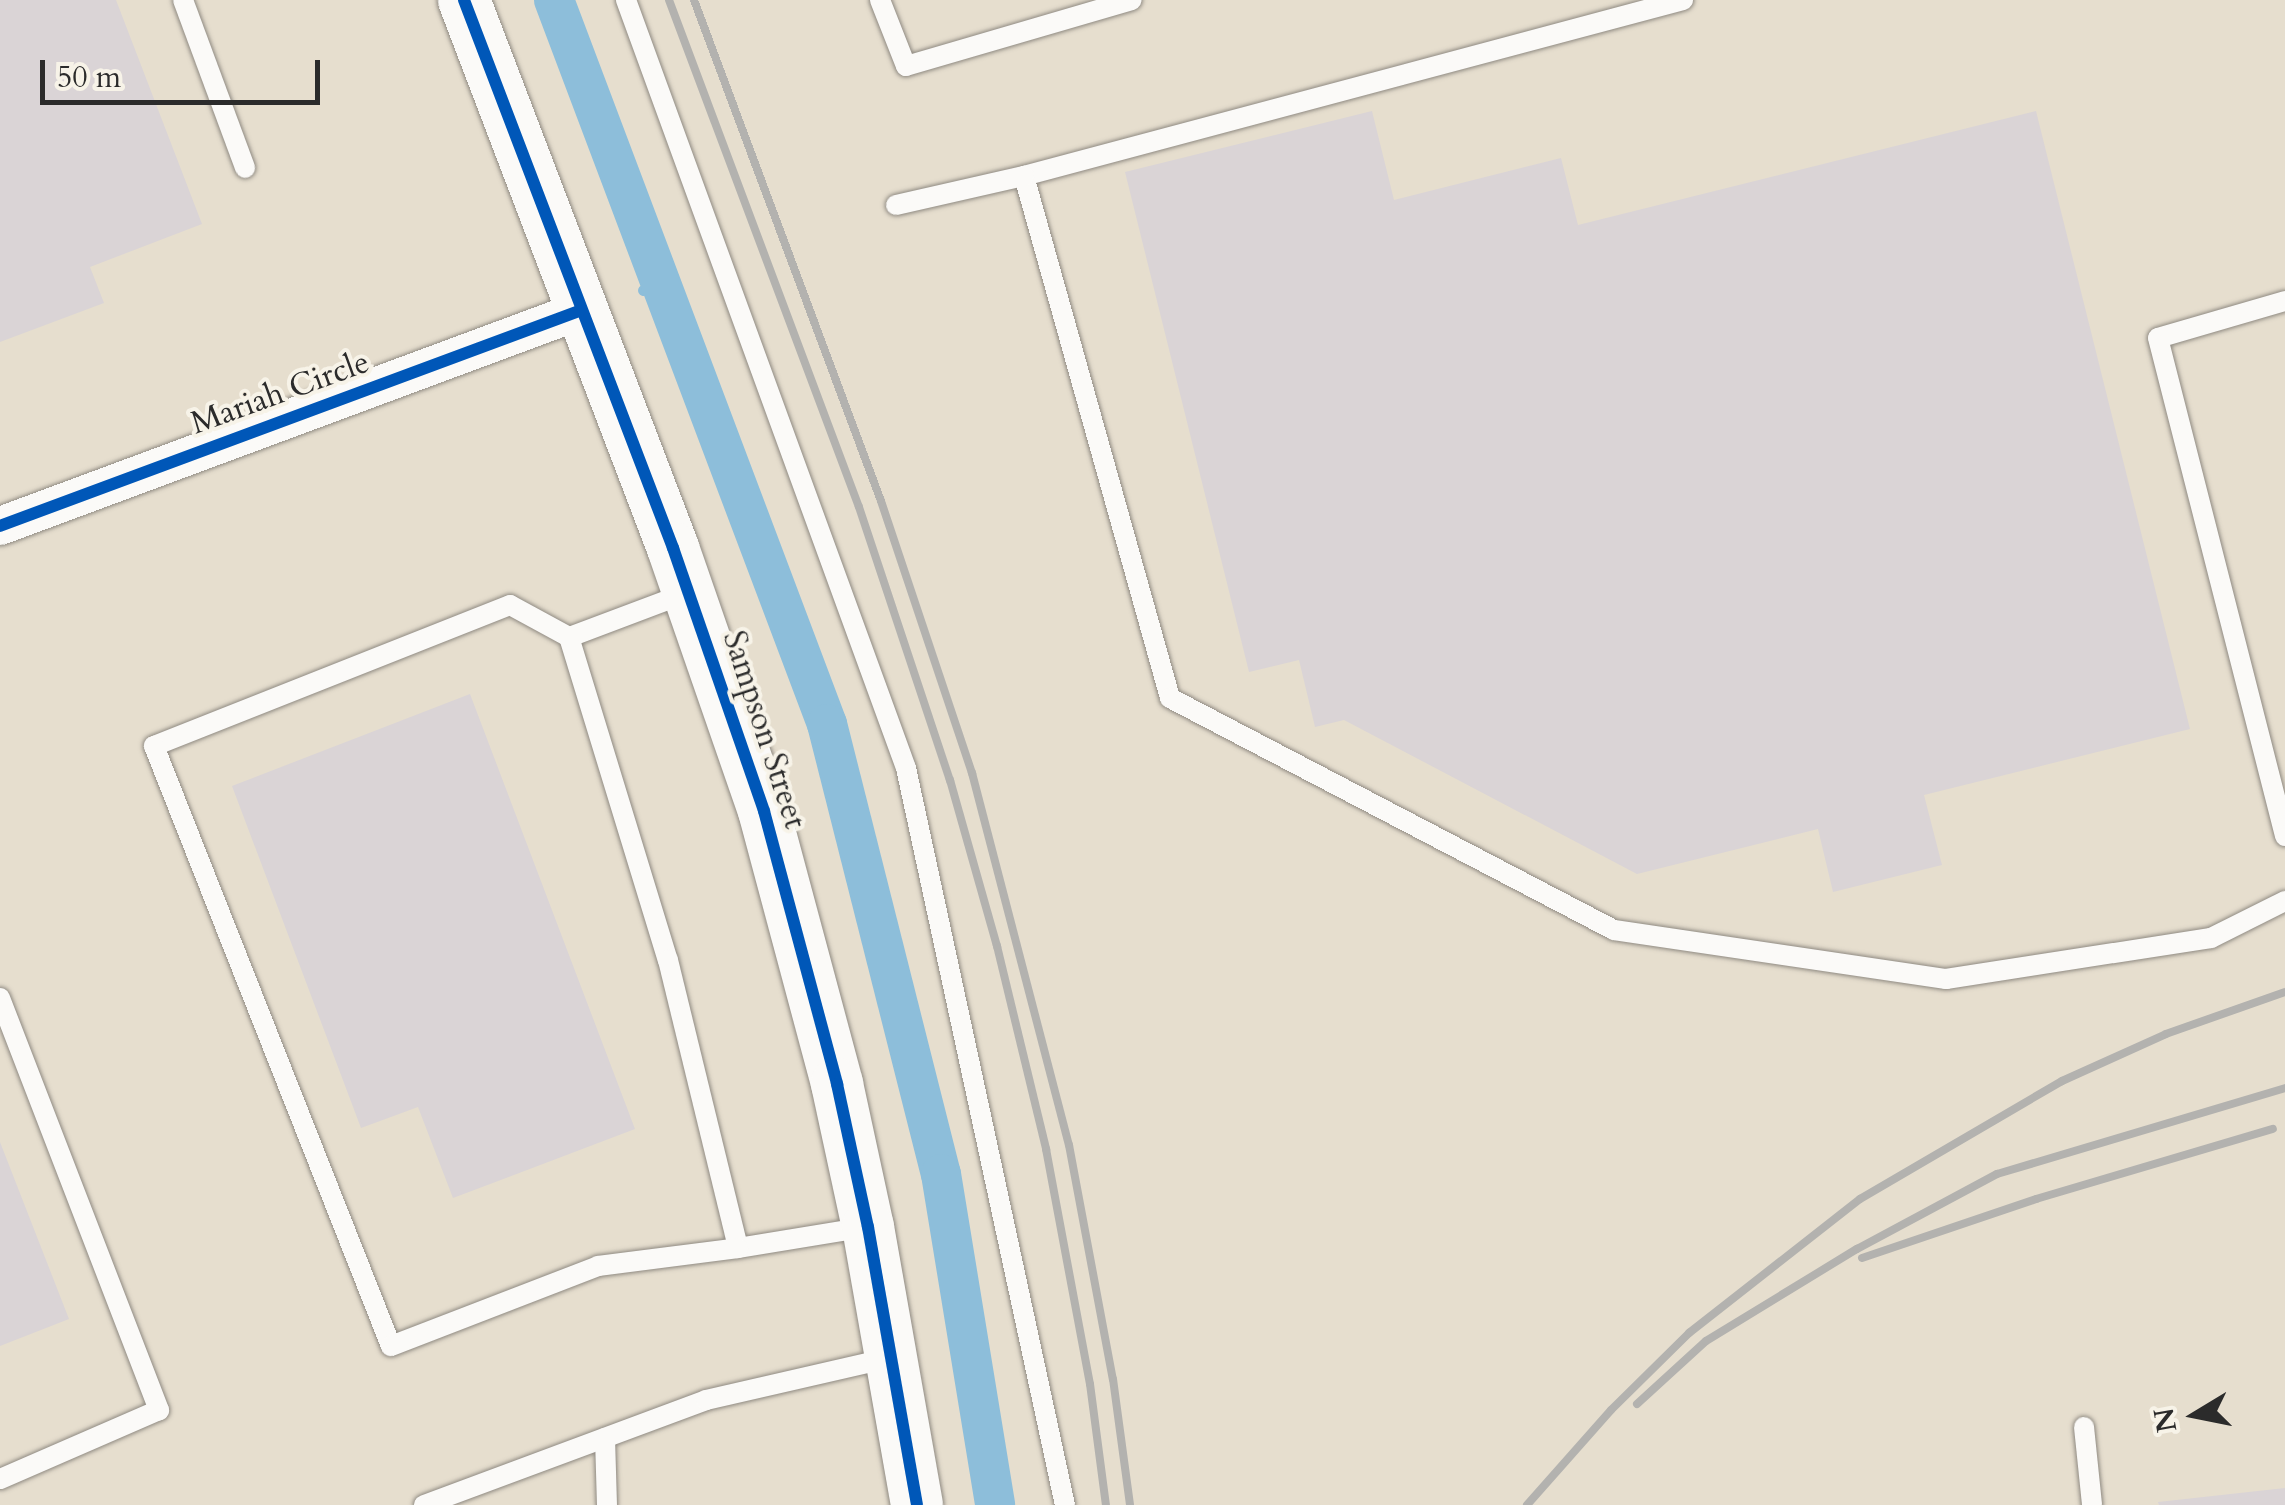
<!DOCTYPE html>
<html>
<head>
<meta charset="utf-8">
<style>
	body { margin:0 }
	#map { position:relative; width:2285px; height:1505px; overflow:hidden; background:#e6dece; font-family:Cardo,serif }
	div>[style] { position:absolute }
	.stream>* { height:11px; margin:-5.5px; padding:0 5.5px; transform-origin:5.5px; border-radius:5.5px; background:#8dbeda }
	.canal>* { height:40px; margin:-20px; padding:0 20px; transform-origin:20px; border-radius:20px; background:#8dbeda }
	.building>* { inset:0; background:#dad4d6 }
	.roads { filter:drop-shadow(0 0 2px #8f8a82) drop-shadow(0 0 2px #8f8a82) }
	.lane>* { height:20px; margin:-10px; padding:0 10px; transform-origin:10px; border-radius:10px; background:#fbfaf8 }
	.street>* { height:38px; margin:-19px; padding:0 19px; transform-origin:19px; border-radius:19px; background:#fbfaf8 }
	.secondary>* { height:52px; margin:-26px; padding:0 26px; transform-origin:26px; border-radius:26px; background:#fbfaf8 }
	.rail>* { height:8px; margin:-4px; padding:0 4px; transform-origin:4px; border-radius:4px; background:#b3b2af }
	.cycleway>* { height:12px; margin:-6px; padding:0 6px; transform-origin:6px; border-radius:6px; background:#0057b8 }
	span { translate:-50% -50%; white-space:nowrap; text-align:center; line-height:1.15; -webkit-text-stroke:8px #f7f3e8; paint-order:stroke }
	.street-label { font-size:32px; color:#2b2b2b }
	.north { position:absolute; left:2145px; top:1365px; width:100px; height:100px; -webkit-text-stroke:8px #f7f3e8; paint-order:stroke; rotate:260deg; font-size:28px; font-weight:700; line-height:40px; text-align:center; color:#2b2b2b }
	.north::after { content:''; display:block; margin:auto; width:35px; height:45px; background:#2b2b2b; clip-path:polygon(50% 0,100% 100%,50% 72%,0 100%) }
	.scale { position:absolute; left:40px; top:60px; width:280px; height:45px; box-sizing:border-box; border:5px solid #2b2b2b; border-top:0; padding-left:12px; font-size:30px; line-height:35px; white-space:nowrap; color:#2b2b2b; -webkit-text-stroke:8px #f7f3e8; paint-order:stroke }
</style>
</head>
<body>
<div id="map">
	<div class="stream">
		<i style="left:643px;top:290px;width:19px;rotate:-28deg"></i>
		<i style="left:949px;top:1293px;width:11px;rotate:-15deg"></i>
	</div>
	<div class="canal">
		<i style="left:554px;top:0;width:774px;rotate:69.34deg"></i>
		<i style="left:827px;top:724px;width:464px;rotate:75.8deg"></i>
		<i style="left:941px;top:1174px;width:335px;rotate:80.7deg"></i>
	</div>
	<div class="building">
		<i style="clip-path:polygon(0 0,116px 0,202px 224px,90px 267px,104px 303px,0 342px)"></i>
		<i style="clip-path:polygon(1372px 111px,1394px 200px,1561px 158px,1578px 225px,2036px 111px,2190px 729px,1924px 795px,1942px 865px,1833px 892px,1818px 829px,1637px 874px,1344px 720px,1315px 727px,1299px 660px,1249px 672px,1125px 172px)"></i>
		<i style="clip-path:polygon(470px 694px,635px 1129px,453px 1198px,418px 1107px,361px 1128px,232px 786px)"></i>
		<i style="clip-path:polygon(0 1142px,69px 1319px,0 1346px)"></i>
		<i style="clip-path:polygon(2285px 1488px,2285px 1505px,2159px 1505px,2158px 1502px)"></i>
	</div>
	<div class="roads">
		<div class="lane">
			<i style="left:183px;top:0;width:179px;rotate:69.7deg"></i>
			<i style="left:626px;top:0;width:817px;rotate:69.97deg"></i>
			<i style="left:906px;top:768px;width:754px;rotate:77.83deg"></i>
			<i style="left:880px;top:0;width:71px;rotate:68.5deg"></i>
			<i style="left:906px;top:66px;width:235px;rotate:-16.3deg"></i>
			<i style="left:1683px;top:0;width:682px;rotate:165.05deg"></i>
			<i style="left:1024px;top:176px;width:542px;rotate:74.37deg"></i>
			<i style="left:1170px;top:698px;width:501px;rotate:27.59deg"></i>
			<i style="left:1614px;top:930px;width:336px;rotate:8.4deg"></i>
			<i style="left:1946px;top:979px;width:268px;rotate:-8.8deg"></i>
			<i style="left:2211px;top:938px;width:83px;rotate:-26.6deg"></i>
			<i style="left:896px;top:205px;width:131px;rotate:-12.8deg"></i>
			<i style="left:2285px;top:301px;width:132px;rotate:163.8deg"></i>
			<i style="left:2158px;top:338px;width:514px;rotate:75.69deg"></i>
			<i style="left:689px;top:592px;width:128px;rotate:159.4deg"></i>
			<i style="left:569px;top:637px;width:338px;rotate:73deg"></i>
			<i style="left:668px;top:960px;width:296px;rotate:76.3deg"></i>
			<i style="left:738px;top:1248px;width:130px;rotate:-9.3deg"></i>
			<i style="left:569px;top:637px;width:67px;rotate:-151.5deg"></i>
			<i style="left:510px;top:605px;width:383px;rotate:158.4deg"></i>
			<i style="left:154px;top:746px;width:645px;rotate:68.45deg"></i>
			<i style="left:391px;top:1346px;width:222px;rotate:-21.1deg"></i>
			<i style="left:598px;top:1266px;width:141px;rotate:-7.3deg"></i>
			<i style="left:0;top:998px;width:442px;rotate:68.9deg"></i>
			<i style="left:159px;top:1410px;width:173px;rotate:156.5deg"></i>
			<i style="left:2084px;top:1427px;width:78px;rotate:84.1deg"></i>
			<i style="left:605px;top:1438px;width:67px;rotate:88.3deg"></i>
			<i style="left:424px;top:1505px;width:301px;rotate:-20.4deg"></i>
			<i style="left:706px;top:1400px;width:189px;rotate:-12.9deg"></i>
		</div>
		<div class="street">
			<i style="left:0;top:526px;width:618px;rotate:-20.37deg"></i>
		</div>
		<div class="secondary">
			<i style="left:464px;top:0;width:587px;rotate:69.12deg"></i>
			<i style="left:673px;top:548px;width:278px;rotate:70.9deg"></i>
			<i style="left:764px;top:811px;width:283px;rotate:75deg"></i>
			<i style="left:837px;top:1084px;width:146px;rotate:77.8deg"></i>
			<i style="left:868px;top:1227px;width:282px;rotate:80deg"></i>
		</div>
	</div>
	<div class="rail">
		<i style="left:669px;top:0;width:541px;rotate:69.46deg"></i>
		<i style="left:859px;top:507px;width:288px;rotate:71.6deg"></i>
		<i style="left:950px;top:780px;width:173px;rotate:74.2deg"></i>
		<i style="left:997px;top:946px;width:209px;rotate:76.4deg"></i>
		<i style="left:1046px;top:1149px;width:239px;rotate:79.4deg"></i>
		<i style="left:1090px;top:1384px;width:122px;rotate:82.5deg"></i>
		<i style="left:694px;top:0;width:535px;rotate:69.53deg"></i>
		<i style="left:881px;top:501px;width:287px;rotate:71.5deg"></i>
		<i style="left:972px;top:773px;width:384px;rotate:75.4deg"></i>
		<i style="left:1069px;top:1145px;width:238px;rotate:79.4deg"></i>
		<i style="left:1113px;top:1379px;width:127px;rotate:82.3deg"></i>
		<i style="left:1862px;top:1258px;width:184px;rotate:-18.7deg"></i>
		<i style="left:2036px;top:1199px;width:247px;rotate:-16.5deg"></i>
		<i style="left:1637px;top:1404px;width:93px;rotate:-42.4deg"></i>
		<i style="left:1706px;top:1341px;width:177px;rotate:-31.4deg"></i>
		<i style="left:1857px;top:1249px;width:159px;rotate:-28.2deg"></i>
		<i style="left:1997px;top:1174px;width:301px;rotate:-16.6deg"></i>
		<i style="left:1527px;top:1505px;width:127px;rotate:-48.5deg"></i>
		<i style="left:1611px;top:1410px;width:110px;rotate:-44.6deg"></i>
		<i style="left:1689px;top:1333px;width:217px;rotate:-38.1deg"></i>
		<i style="left:1860px;top:1199px;width:234px;rotate:-30.3deg"></i>
		<i style="left:2062px;top:1081px;width:114px;rotate:-24.3deg"></i>
		<i style="left:2166px;top:1034px;width:126px;rotate:-19.4deg"></i>
	</div>
	<div class="cycleway">
		<i style="left:464px;top:0;width:587px;rotate:69.12deg"></i>
		<i style="left:673px;top:548px;width:278px;rotate:70.9deg"></i>
		<i style="left:764px;top:811px;width:283px;rotate:75deg"></i>
		<i style="left:837px;top:1084px;width:146px;rotate:77.8deg"></i>
		<i style="left:868px;top:1227px;width:282px;rotate:80deg"></i>
		<i style="left:0;top:526px;width:618px;rotate:-20.37deg"></i>
	</div>
	<div class="street-label">
		<span style="left:280px;top:393px;rotate:-20deg">Mariah Circle</span>
		<span style="left:764px;top:730px;rotate:72deg">Sampson Street</span>
	</div>
	<div class="north">N</div>
	<div class="scale">50 m</div>
</div>
</body>
</html>
